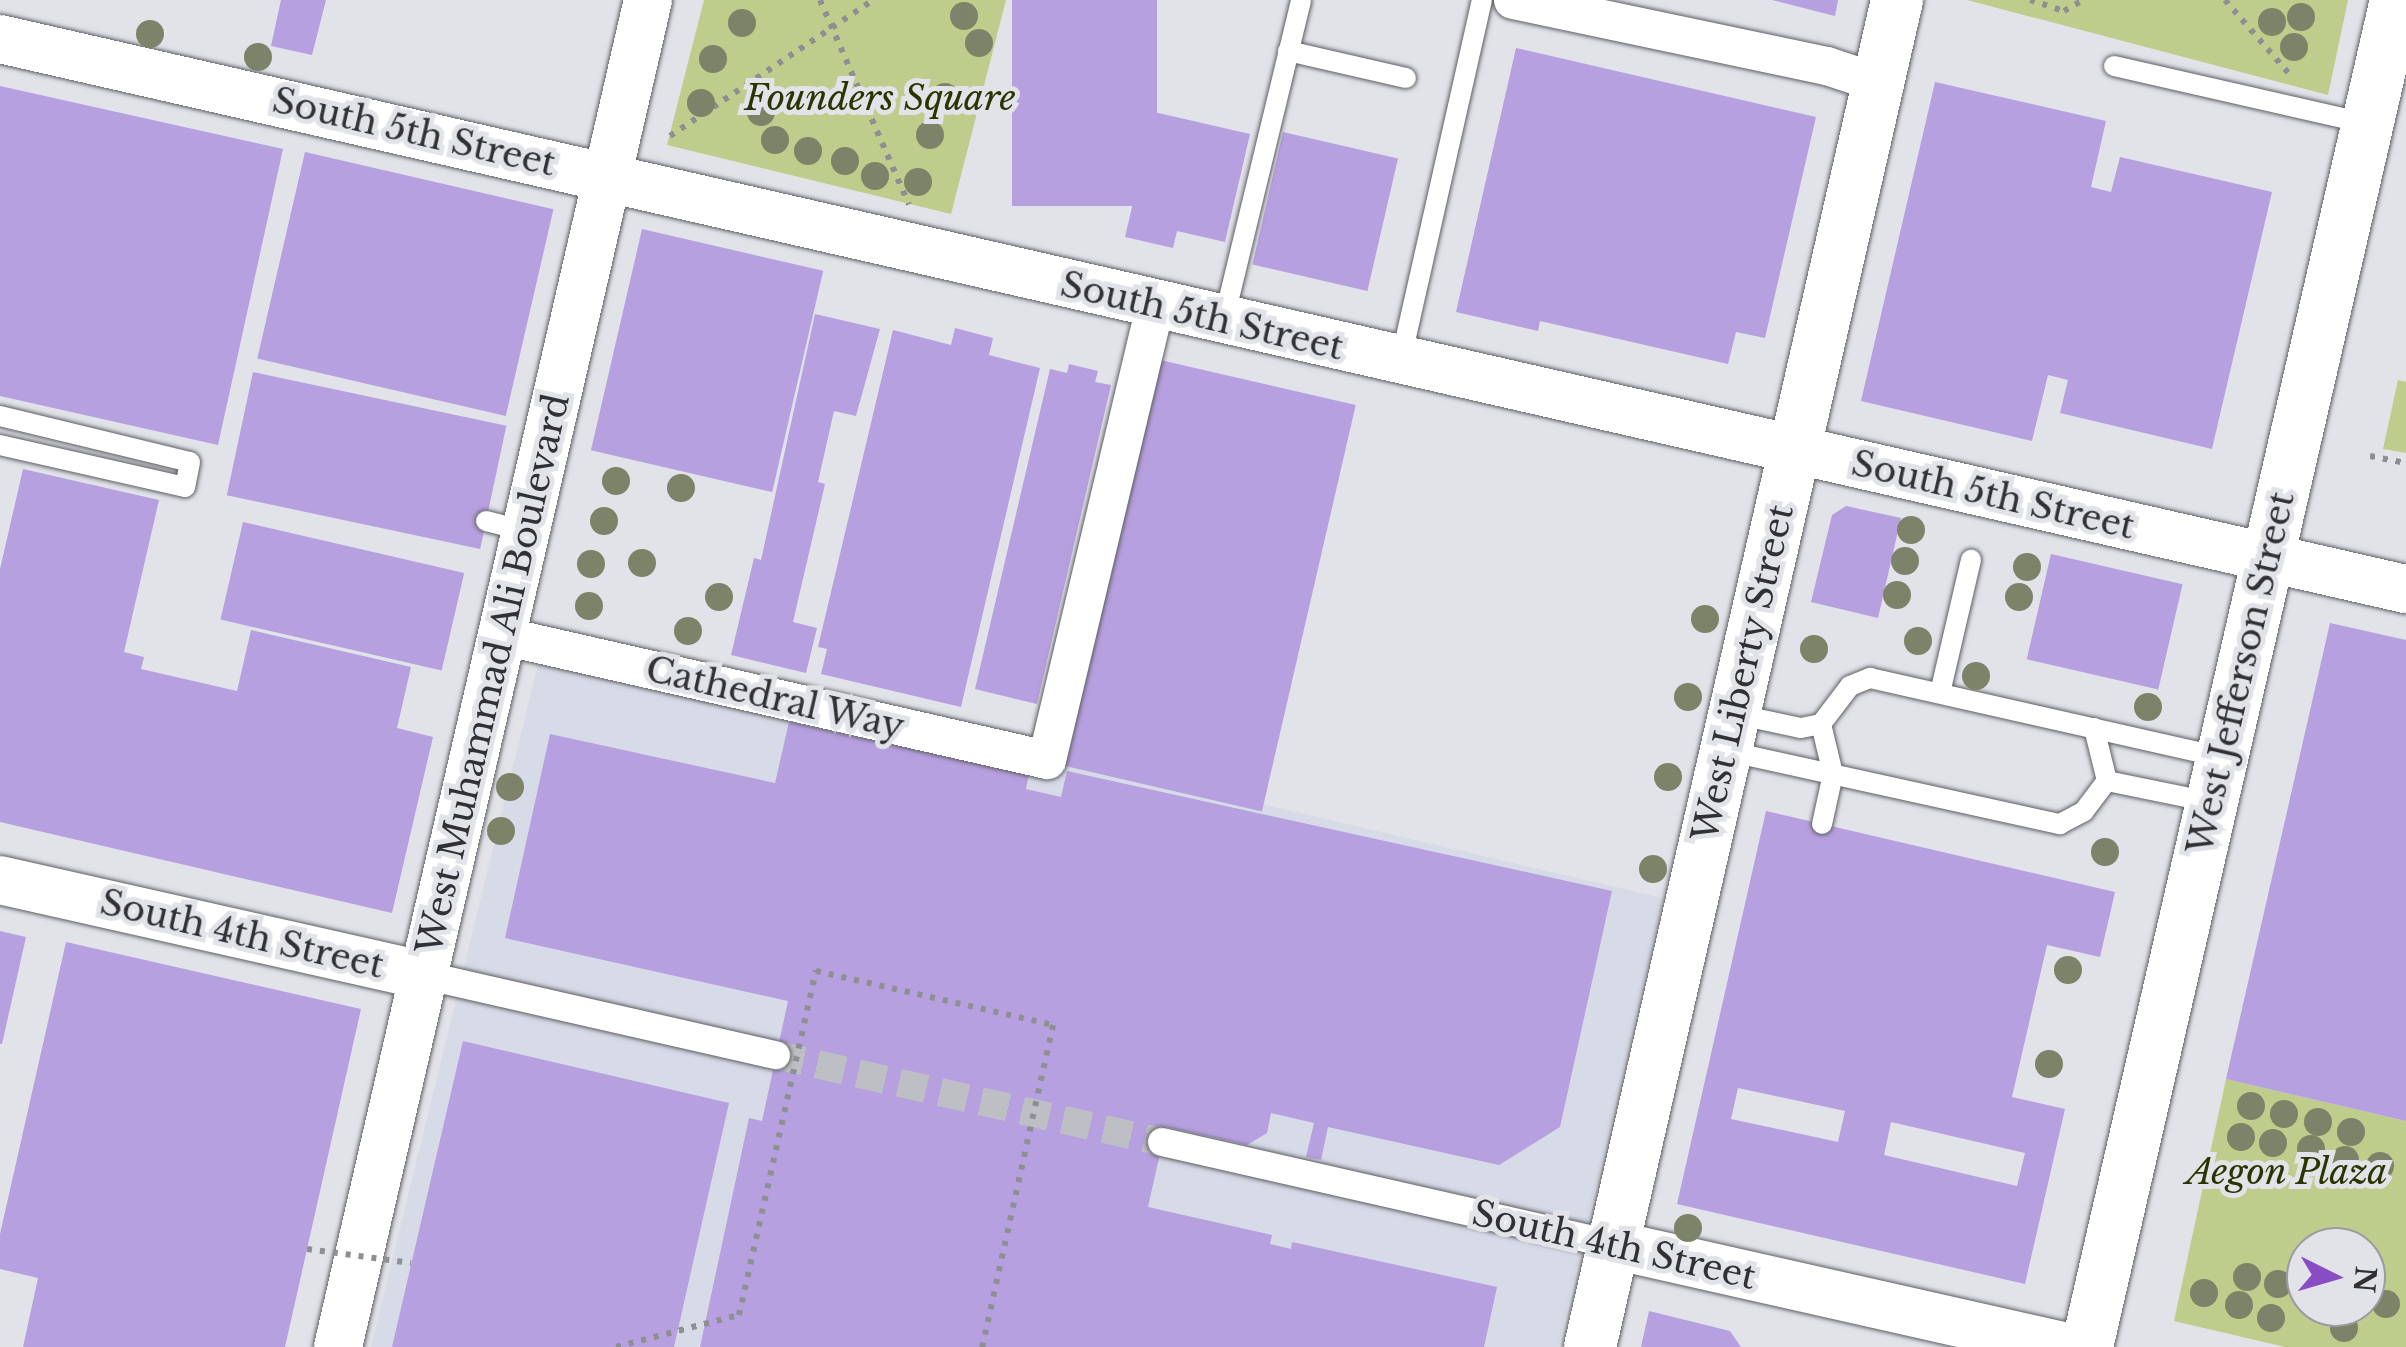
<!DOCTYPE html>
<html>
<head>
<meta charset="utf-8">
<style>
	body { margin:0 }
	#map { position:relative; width:2406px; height:1347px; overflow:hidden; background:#e1e3e8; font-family:"Libre Baskerville",serif }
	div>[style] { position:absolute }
	.built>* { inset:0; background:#d7dae7 }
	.green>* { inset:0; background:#becd8b }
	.building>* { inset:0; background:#b7a0df; transform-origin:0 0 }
	.pedestrian-tunnel>* { height:28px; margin-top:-14px; transform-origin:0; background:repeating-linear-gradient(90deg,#bebfc4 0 28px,transparent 0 42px) }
	.path>* { height:6px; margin-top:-3px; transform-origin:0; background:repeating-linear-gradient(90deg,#8e8f93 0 5px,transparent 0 13px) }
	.roads { filter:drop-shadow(0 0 2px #5e5f64) drop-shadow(0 0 2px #5e5f64) }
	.service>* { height:20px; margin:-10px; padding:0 10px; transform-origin:10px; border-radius:10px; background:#fff }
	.pedestrian>* { height:28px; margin:-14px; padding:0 14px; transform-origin:14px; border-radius:14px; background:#fff }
	.minor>* { height:38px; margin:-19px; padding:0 19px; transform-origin:19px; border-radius:19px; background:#fff }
	.tertiary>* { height:48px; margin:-24px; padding:0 24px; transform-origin:24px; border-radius:24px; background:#fff }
	.secondary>* { height:52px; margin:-26px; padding:0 26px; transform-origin:26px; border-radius:26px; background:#fff }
	.path-bridge>* { height:6px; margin-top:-3px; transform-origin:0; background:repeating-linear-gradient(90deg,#8e8f93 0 5px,transparent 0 13px) }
	.trees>* { width:28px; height:28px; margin:-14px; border-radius:50%; background:#7d8368 }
	span { translate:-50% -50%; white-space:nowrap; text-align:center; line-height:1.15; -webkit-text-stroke:10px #e1e3e8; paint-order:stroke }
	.park-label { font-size:35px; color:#2b3400; font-style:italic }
	.street-label { font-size:35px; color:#313133 }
	.north { position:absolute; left:2286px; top:1227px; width:100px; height:100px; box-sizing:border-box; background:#e1e3e8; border:2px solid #9b9ca0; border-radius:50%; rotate:95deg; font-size:28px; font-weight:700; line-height:40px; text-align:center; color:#313133 }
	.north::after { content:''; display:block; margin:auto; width:35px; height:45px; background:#894cc2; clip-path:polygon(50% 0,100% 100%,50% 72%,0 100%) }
</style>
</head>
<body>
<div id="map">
	<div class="built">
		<i style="clip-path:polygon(545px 636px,1663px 898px,1558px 1347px,371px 1347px)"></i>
	</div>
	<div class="green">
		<i style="clip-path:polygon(704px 0,1006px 0,951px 214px,667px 145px)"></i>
		<i style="clip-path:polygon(1967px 0,2348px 0,2328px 95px)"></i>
		<i style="clip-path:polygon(2398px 380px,2406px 382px,2406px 453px,2383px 449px)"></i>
		<i style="clip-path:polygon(evenodd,2226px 1079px,2406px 1121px,2406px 1347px,2285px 1347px,2174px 1321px,2226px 1079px,2306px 1247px,2366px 1247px,2366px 1307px,2306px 1307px,2306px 1247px)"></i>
	</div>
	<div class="building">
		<i style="clip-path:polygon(281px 0,326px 0,312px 55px,271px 46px)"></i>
		<i style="left:1012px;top:0;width:145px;height:206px"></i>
		<i style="clip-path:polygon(1772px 0,1838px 0,1835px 16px)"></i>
		<i style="clip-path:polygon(1516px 48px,1816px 117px,1765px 338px,1736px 332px,1728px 364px,1540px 321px,1538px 331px,1456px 312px)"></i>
		<i style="clip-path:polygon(1935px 82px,2106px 121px,2091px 187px,2111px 192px,2120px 157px,2272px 192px,2212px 449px,2060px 413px,2068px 380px,2048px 375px,2032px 441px,1861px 401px)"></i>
		<i style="clip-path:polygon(0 86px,283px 149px,218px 445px,0 396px)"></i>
		<i style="clip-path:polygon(1154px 112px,1250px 134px,1225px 242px,1177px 231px,1173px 248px,1125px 237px)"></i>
		<i style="left:1283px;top:132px;width:118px;height:136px;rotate:13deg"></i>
		<i style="left:305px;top:152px;width:255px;height:212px;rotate:13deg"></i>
		<i style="left:642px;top:229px;width:186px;height:227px;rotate:13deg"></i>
		<i style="clip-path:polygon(815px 314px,880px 329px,856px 416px,834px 411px,818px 482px,825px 484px,793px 622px,817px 628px,806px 673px,731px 655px,754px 558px,761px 560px)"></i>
		<i style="clip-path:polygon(955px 328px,993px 338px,989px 355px,1040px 368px,961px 707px,821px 674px,827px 649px,818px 647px,893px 330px,951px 345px)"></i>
		<i style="left:1156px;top:359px;width:205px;height:417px;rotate:13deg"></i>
		<i style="clip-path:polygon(1069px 364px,1098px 371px,1095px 382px,1111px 385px,1037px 704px,975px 689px,1050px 369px,1067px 373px)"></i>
		<i style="left:253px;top:372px;width:259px;height:126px;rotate:12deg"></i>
		<i style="clip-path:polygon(23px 469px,159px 500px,124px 652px,144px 657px,141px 669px,237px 691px,251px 630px,411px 667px,397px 728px,433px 737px,392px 913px,0 822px,0 569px)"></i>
		<i style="clip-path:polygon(1846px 506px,1901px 518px,1878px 618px,1811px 602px,1832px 515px)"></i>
		<i style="left:243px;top:522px;width:227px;height:100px;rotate:13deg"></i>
		<i style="left:2051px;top:554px;width:135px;height:108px;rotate:13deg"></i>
		<i style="clip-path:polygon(2330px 623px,2406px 640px,2406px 1121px,2226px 1079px)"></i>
		<i style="clip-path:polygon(789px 722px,1029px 774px,1026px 789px,1061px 797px,1067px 771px,1612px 891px,1560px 1127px,1499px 1165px,1328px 1127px,1321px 1160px,1306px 1157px,1314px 1123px,1271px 1113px,1267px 1133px,1247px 1145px,1166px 1127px,1148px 1207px,1272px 1235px,1270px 1244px,1291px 1249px,1292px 1242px,1497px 1287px,1484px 1347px,700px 1347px,749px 1118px,762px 1121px,788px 1001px,505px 938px,550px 734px,775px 783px)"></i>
		<i style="clip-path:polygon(evenodd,1766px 811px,2115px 892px,2100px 957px,2047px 945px,2012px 1097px,2065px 1109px,2025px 1284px,1677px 1204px,1766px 811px,1738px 1088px,1845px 1111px,1838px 1142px,1731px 1119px,1738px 1088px,1766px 811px,1891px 1122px,2025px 1153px,2017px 1186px,1884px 1155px,1891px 1122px)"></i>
		<i style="clip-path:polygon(0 931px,26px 937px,2px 1044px,0 1044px)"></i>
		<i style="clip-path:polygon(66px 942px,361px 1009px,285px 1347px,23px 1347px,38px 1278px,0 1269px,0 1234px)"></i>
		<i style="clip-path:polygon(463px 1041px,729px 1103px,674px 1347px,392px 1347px)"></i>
		<i style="clip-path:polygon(1649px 1311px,1730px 1331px,1741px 1347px,1641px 1347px)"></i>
	</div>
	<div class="pedestrian-tunnel">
		<i style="left:776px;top:1055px;width:396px;rotate:12.7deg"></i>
	</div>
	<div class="path">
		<i style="left:820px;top:0;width:223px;rotate:66.5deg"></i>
		<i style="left:2030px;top:0;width:36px;rotate:18deg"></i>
		<i style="left:2064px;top:11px;width:22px;rotate:-30deg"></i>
		<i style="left:2225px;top:0;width:101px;rotate:49deg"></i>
		<i style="left:670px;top:136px;width:244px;rotate:-33.8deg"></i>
		<i style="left:2370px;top:456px;width:37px;rotate:11deg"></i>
		<i style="left:616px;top:1347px;width:127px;rotate:-14.6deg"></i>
	</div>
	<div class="roads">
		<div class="service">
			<i style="left:1288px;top:51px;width:121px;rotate:12.9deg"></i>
			<i style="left:2114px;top:66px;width:257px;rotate:12.8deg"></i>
			<i style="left:1224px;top:319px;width:328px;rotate:-76.4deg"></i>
			<i style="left:1401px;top:359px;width:368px;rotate:-77.3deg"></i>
			<i style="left:0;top:416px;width:195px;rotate:13.6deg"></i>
			<i style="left:190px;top:462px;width:25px;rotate:101deg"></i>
			<i style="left:185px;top:487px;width:190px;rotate:-167.2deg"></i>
			<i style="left:486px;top:521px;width:40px;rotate:14.4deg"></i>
			<i style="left:1940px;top:693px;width:137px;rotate:-76.9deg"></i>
			<i style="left:1735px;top:714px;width:67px;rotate:12deg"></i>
			<i style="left:1801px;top:728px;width:20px;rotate:-11deg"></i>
			<i style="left:1821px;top:724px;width:48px;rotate:-52.7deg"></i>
			<i style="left:1850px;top:686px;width:22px;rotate:-22deg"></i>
			<i style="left:1870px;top:678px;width:359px;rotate:12.7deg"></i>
			<i style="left:1821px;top:724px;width:51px;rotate:76.5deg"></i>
			<i style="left:1833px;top:774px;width:51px;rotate:102.4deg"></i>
			<i style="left:2094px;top:728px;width:55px;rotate:76.2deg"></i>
			<i style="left:1727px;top:751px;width:341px;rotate:12.4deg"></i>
			<i style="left:2060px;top:824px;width:27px;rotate:-28deg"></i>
			<i style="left:2084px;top:811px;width:38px;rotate:-53deg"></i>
			<i style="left:2107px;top:781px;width:105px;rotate:11.5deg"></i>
		</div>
		<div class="pedestrian">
			<i style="left:423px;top:975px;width:362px;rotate:12.8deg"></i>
			<i style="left:1162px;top:1142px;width:464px;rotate:12.8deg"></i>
		</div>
		<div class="minor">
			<i style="left:1513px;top:0;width:321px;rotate:11.9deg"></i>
			<i style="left:1827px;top:66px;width:54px;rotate:18.4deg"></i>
			<i style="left:503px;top:636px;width:558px;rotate:12.84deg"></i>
			<i style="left:1047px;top:760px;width:468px;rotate:-76.6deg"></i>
		</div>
		<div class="tertiary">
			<i style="left:0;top:39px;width:2468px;rotate:12.88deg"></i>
			<i style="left:0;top:880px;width:434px;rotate:12.7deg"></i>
			<i style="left:1614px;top:1245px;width:464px;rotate:12.7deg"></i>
			<i style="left:338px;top:1347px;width:1382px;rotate:-77.04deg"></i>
		</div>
		<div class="secondary">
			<i style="left:1590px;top:1347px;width:1382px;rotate:-77.16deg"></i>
			<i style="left:2087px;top:1347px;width:1382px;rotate:-77.08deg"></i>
		</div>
	</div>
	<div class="path-bridge">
		<i style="left:307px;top:1249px;width:105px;rotate:7.7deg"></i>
		<i style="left:739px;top:1315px;width:353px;rotate:-77.4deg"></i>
		<i style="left:816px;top:971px;width:243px;rotate:12.8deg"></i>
		<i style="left:1053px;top:1025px;width:330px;rotate:102.4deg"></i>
	</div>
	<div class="trees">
		<i style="left:964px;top:16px"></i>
		<i style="left:2301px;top:17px"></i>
		<i style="left:2272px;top:22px"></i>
		<i style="left:742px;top:23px"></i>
		<i style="left:150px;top:34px"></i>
		<i style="left:979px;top:43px"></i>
		<i style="left:2294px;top:47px"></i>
		<i style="left:258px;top:57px"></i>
		<i style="left:713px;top:59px"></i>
		<i style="left:945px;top:97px"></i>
		<i style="left:701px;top:103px"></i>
		<i style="left:761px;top:112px"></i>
		<i style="left:930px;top:135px"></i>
		<i style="left:775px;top:140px"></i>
		<i style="left:808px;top:151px"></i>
		<i style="left:845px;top:161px"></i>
		<i style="left:875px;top:176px"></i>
		<i style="left:918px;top:182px"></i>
		<i style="left:616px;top:481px"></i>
		<i style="left:681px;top:488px"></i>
		<i style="left:604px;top:521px"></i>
		<i style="left:1911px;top:530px"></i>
		<i style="left:1905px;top:561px"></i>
		<i style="left:642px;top:563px"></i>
		<i style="left:591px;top:564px"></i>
		<i style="left:2027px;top:567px"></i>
		<i style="left:1897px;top:595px"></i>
		<i style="left:719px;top:597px"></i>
		<i style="left:2019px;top:597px"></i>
		<i style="left:589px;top:606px"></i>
		<i style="left:1705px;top:619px"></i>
		<i style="left:688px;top:631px"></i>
		<i style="left:1918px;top:641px"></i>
		<i style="left:1814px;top:649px"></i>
		<i style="left:1976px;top:676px"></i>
		<i style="left:1688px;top:697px"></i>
		<i style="left:2148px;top:707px"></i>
		<i style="left:1668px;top:777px"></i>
		<i style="left:510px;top:787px"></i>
		<i style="left:501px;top:831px"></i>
		<i style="left:2105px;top:852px"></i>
		<i style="left:1653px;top:869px"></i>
		<i style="left:2068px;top:970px"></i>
		<i style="left:2049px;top:1064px"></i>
		<i style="left:2251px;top:1106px"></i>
		<i style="left:2284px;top:1114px"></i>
		<i style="left:2318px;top:1122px"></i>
		<i style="left:2351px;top:1132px"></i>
		<i style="left:2241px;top:1137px"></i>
		<i style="left:2273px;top:1143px"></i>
		<i style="left:2311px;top:1149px"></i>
		<i style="left:2345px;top:1160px"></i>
		<i style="left:2380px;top:1166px"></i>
		<i style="left:1688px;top:1228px"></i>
		<i style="left:2247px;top:1277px"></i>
		<i style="left:2278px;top:1284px"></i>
		<i style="left:2204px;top:1293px"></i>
		<i style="left:2386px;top:1304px"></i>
		<i style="left:2239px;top:1305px"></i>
		<i style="left:2271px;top:1318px"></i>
		<i style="left:2344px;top:1328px"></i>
	</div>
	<div class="park-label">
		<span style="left:880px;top:98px">Founders Square</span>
		<span style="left:2287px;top:1172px">Aegon Plaza</span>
	</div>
	<div class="street-label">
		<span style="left:414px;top:132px;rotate:13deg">South 5th Street</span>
		<span style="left:1202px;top:316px;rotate:13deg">South 5th Street</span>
		<span style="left:1993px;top:495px;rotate:13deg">South 5th Street</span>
		<span style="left:1743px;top:673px;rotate:-77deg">West Liberty Street</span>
		<span style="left:2241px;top:673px;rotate:-77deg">West Jefferson Street</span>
		<span style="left:493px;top:674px;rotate:-77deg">West Muhammad Ali Boulevard</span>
		<span style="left:775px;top:698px;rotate:13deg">Cathedral Way</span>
		<span style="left:242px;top:934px;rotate:13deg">South 4th Street</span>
		<span style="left:1614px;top:1245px;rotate:13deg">South 4th Street</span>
	</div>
	<div class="north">N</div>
</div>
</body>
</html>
